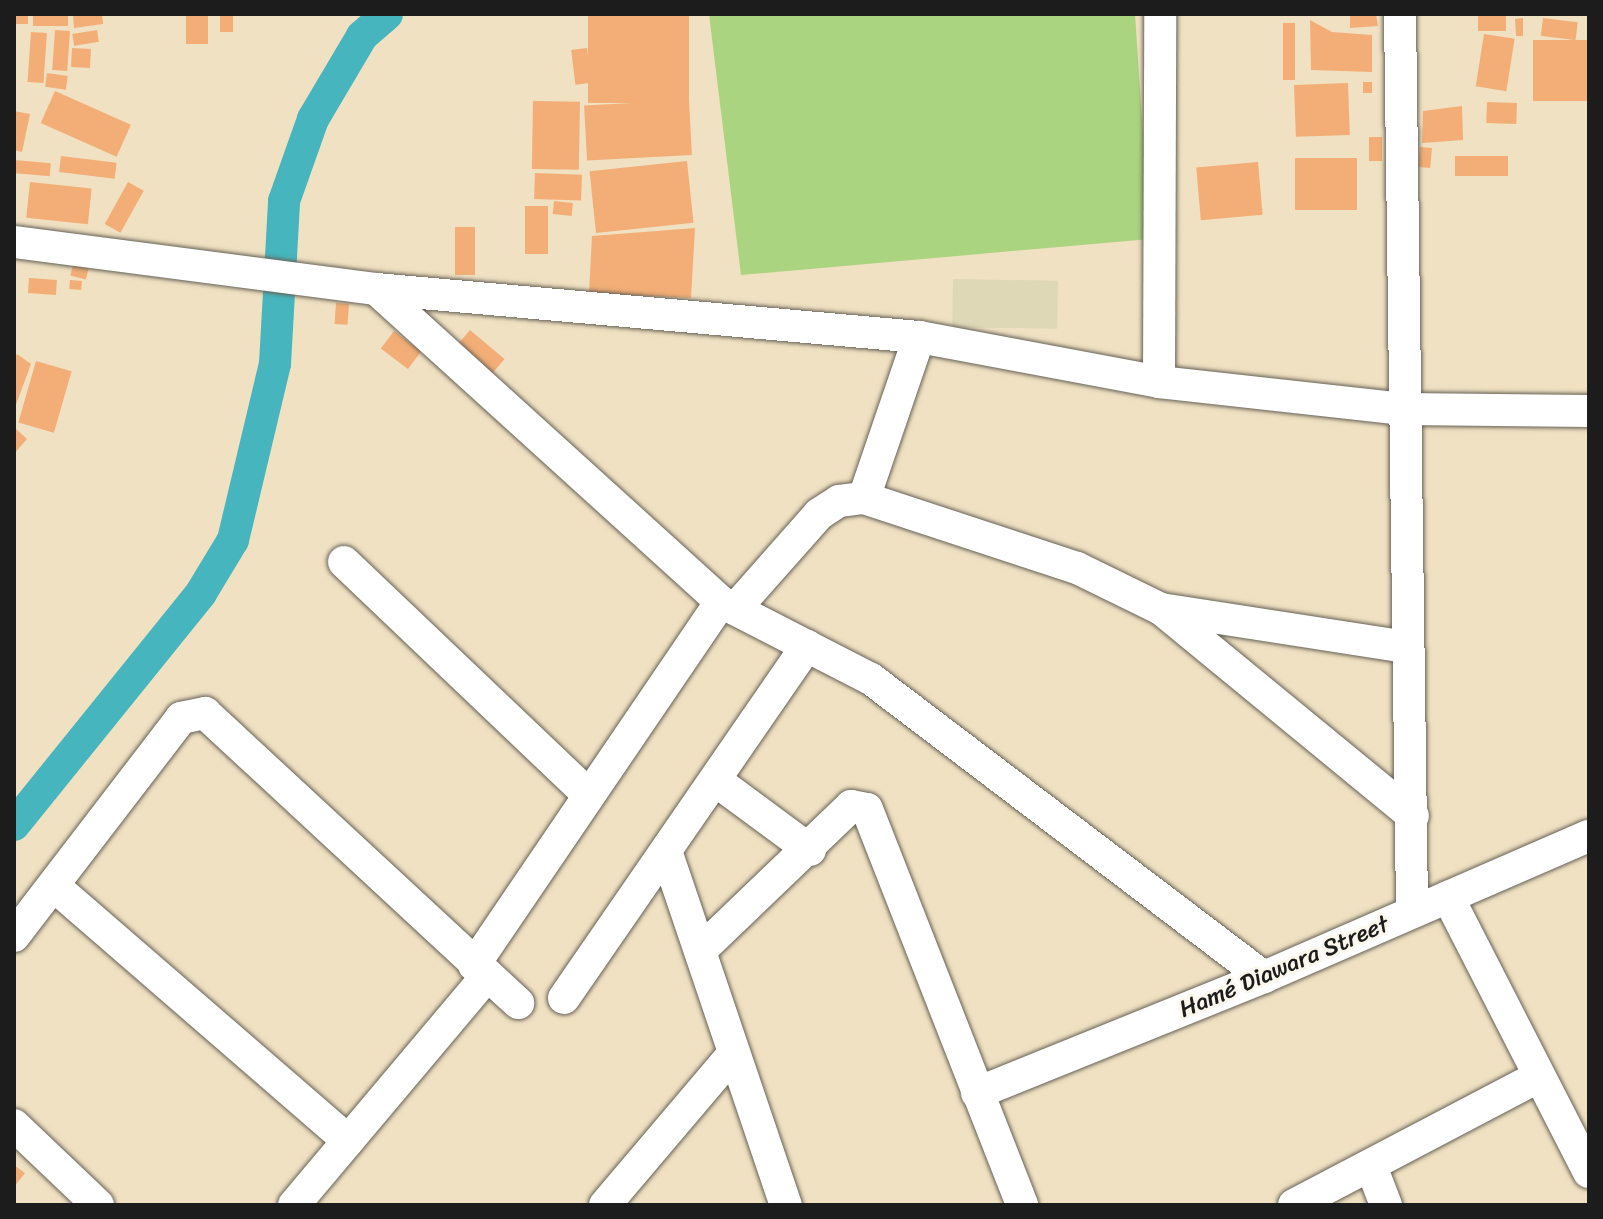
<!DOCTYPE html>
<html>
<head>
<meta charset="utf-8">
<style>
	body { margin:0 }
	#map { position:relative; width:1603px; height:1219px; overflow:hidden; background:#f0e1c2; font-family:Sriracha,sans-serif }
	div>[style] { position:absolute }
	.built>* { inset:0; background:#ded8b7; transform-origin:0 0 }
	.green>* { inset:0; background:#aad47f }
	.canal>* { height:32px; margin:-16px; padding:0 16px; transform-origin:16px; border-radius:16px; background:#46b5bd }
	.building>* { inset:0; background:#f2ae76; transform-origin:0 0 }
	.roads { filter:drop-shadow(0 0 2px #666156) drop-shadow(0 0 2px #666156) }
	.minor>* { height:32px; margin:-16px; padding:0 16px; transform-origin:16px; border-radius:16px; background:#fff }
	span { translate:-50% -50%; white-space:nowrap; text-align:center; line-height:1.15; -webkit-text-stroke:6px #fbf7ec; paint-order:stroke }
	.street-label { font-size:24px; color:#1c1c1c }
	.frame { position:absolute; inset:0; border:16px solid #1c1c1c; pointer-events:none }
</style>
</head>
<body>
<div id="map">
	<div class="built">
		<i style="left:953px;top:279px;width:105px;height:48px;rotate:1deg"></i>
	</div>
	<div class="green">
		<i style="clip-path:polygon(709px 14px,1135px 14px,1150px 239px,741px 275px)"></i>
	</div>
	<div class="canal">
		<i style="left:14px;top:825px;width:298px;rotate:-51.1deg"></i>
		<i style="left:201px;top:593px;width:62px;rotate:-58.9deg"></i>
		<i style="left:233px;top:540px;width:181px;rotate:-76.6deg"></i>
		<i style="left:275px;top:364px;width:163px;rotate:-86.8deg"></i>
		<i style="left:284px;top:201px;width:87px;rotate:-70.5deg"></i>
		<i style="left:313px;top:119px;width:96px;rotate:-59.4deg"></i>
		<i style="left:362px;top:36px;width:33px;rotate:-41deg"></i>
	</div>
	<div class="building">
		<i style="left:16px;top:14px;width:12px;height:10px"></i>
		<i style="left:33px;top:14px;width:35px;height:12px"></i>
		<i style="clip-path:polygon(73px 14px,102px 14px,103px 24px,74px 28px)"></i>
		<i style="left:186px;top:14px;width:22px;height:30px"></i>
		<i style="left:220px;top:14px;width:13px;height:18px"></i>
		<i style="left:588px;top:14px;width:101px;height:89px"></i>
		<i style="clip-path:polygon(1350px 14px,1376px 14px,1378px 26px,1350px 28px)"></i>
		<i style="left:1478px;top:14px;width:28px;height:17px"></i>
		<i style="clip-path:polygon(1523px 18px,1523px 36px,1516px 36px,1515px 19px)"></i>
		<i style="left:1543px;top:18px;width:35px;height:18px;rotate:7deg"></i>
		<i style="clip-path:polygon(1310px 20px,1332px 32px,1372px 35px,1372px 72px,1311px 70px)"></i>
		<i style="left:1283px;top:23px;width:12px;height:57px"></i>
		<i style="left:55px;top:30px;width:15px;height:40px;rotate:4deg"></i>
		<i style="left:97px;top:30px;width:12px;height:25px;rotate:81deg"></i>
		<i style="left:31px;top:32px;width:16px;height:50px;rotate:4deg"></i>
		<i style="left:1484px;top:34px;width:31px;height:53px;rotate:9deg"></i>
		<i style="left:1589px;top:40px;width:61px;height:56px;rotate:90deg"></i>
		<i style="left:72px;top:48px;width:19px;height:19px;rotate:3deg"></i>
		<i style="left:587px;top:48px;width:35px;height:16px;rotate:83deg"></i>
		<i style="left:47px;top:73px;width:21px;height:14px;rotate:8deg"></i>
		<i style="left:1363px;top:82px;width:9px;height:11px"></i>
		<i style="left:1348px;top:83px;width:52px;height:54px;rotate:88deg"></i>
		<i style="left:55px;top:91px;width:83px;height:35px;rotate:24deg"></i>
		<i style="left:689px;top:100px;width:55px;height:105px;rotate:87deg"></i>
		<i style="left:533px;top:101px;width:47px;height:68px;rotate:1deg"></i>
		<i style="left:1487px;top:102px;width:30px;height:21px;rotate:2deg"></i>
		<i style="clip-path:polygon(1462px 106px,1463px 140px,1422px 143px,1423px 111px)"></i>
		<i style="clip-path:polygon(14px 111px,30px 114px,22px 152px,14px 150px)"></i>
		<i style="left:1369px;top:137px;width:13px;height:24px"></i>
		<i style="left:1420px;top:147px;width:12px;height:20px;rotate:5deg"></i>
		<i style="left:61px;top:156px;width:56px;height:16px;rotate:7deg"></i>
		<i style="left:1455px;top:156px;width:53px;height:20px"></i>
		<i style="left:1295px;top:158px;width:62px;height:52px"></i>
		<i style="left:14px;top:160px;width:37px;height:13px;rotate:5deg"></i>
		<i style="left:687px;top:161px;width:62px;height:98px;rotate:84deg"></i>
		<i style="left:1258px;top:162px;width:53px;height:62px;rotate:85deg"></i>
		<i style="left:535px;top:173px;width:47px;height:26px;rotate:2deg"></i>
		<i style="left:30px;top:182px;width:62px;height:36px;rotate:6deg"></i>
		<i style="left:128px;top:182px;width:18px;height:48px;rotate:29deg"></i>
		<i style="left:554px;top:201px;width:19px;height:13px;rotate:6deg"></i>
		<i style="left:525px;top:206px;width:23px;height:48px"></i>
		<i style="left:455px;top:227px;width:20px;height:48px"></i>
		<i style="clip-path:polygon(695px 228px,691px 298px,589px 293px,592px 236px)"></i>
		<i style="left:74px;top:261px;width:16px;height:15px;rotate:14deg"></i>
		<i style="left:29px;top:278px;width:28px;height:15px;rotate:4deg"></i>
		<i style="left:70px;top:280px;width:12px;height:9px;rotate:5deg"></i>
		<i style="left:336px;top:303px;width:13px;height:21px;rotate:4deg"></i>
		<i style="left:470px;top:330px;width:45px;height:23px;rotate:40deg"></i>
		<i style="left:394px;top:331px;width:34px;height:22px;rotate:37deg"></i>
		<i style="clip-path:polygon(17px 354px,31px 364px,14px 410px,14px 360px)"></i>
		<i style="left:36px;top:361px;width:37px;height:64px;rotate:16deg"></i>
		<i style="clip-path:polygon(16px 429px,27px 439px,14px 454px,14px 431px)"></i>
		<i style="clip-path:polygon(14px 1165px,25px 1173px,14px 1187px)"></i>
	</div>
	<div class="roads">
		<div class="minor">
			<i style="left:1400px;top:14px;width:898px;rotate:89.23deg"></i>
			<i style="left:14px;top:242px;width:365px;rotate:7.4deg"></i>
			<i style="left:376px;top:289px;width:545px;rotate:5.05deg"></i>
			<i style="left:919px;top:337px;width:244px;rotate:10.6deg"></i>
			<i style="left:1159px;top:382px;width:246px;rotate:6.3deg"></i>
			<i style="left:1404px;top:409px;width:185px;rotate:0.6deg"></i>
			<i style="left:376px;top:289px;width:466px;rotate:42.2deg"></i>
			<i style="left:721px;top:602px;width:169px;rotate:27.2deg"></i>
			<i style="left:871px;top:679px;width:493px;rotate:37.2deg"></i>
			<i style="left:1159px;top:382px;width:368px;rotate:-89.8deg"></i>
			<i style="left:864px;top:498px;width:170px;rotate:-71.1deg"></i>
			<i style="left:344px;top:562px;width:338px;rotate:43.6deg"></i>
			<i style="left:735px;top:609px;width:127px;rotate:-48.5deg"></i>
			<i style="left:819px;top:514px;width:24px;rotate:-33deg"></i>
			<i style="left:839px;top:501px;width:25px;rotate:-7deg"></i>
			<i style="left:864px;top:498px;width:224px;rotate:18.2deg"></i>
			<i style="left:1077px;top:568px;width:93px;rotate:26deg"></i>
			<i style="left:1161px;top:609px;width:326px;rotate:39.4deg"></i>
			<i style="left:1161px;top:609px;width:249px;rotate:8.8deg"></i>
			<i style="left:715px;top:780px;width:118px;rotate:36.4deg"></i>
			<i style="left:667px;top:854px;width:371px;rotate:71.3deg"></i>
			<i style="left:54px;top:886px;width:389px;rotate:40.9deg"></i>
			<i style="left:1448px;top:897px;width:309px;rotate:62.9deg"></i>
			<i style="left:14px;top:936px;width:275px;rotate:-52.5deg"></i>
			<i style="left:181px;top:718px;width:25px;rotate:-12deg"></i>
			<i style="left:205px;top:713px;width:427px;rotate:42.8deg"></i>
			<i style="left:701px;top:950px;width:208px;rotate:-43.8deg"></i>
			<i style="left:851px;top:806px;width:16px;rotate:11deg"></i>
			<i style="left:867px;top:809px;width:425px;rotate:68.6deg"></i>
			<i style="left:474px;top:965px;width:439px;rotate:-55.8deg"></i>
			<i style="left:564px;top:998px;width:428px;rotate:-55.4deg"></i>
			<i style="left:977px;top:1093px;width:310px;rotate:-22deg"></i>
			<i style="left:1264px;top:977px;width:354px;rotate:-23.5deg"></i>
			<i style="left:14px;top:1125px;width:116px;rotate:43.6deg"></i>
			<i style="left:1371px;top:1166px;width:42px;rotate:69deg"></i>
			<i style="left:294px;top:1205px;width:299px;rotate:-49.9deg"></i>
			<i style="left:605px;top:1205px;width:199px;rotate:-49.7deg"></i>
			<i style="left:1294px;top:1205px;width:273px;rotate:-27.7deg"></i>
		</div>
	</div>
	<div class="street-label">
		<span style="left:1284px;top:967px;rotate:-23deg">Hamé Diawara Street</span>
	</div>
	<div class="frame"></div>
</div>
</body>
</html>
